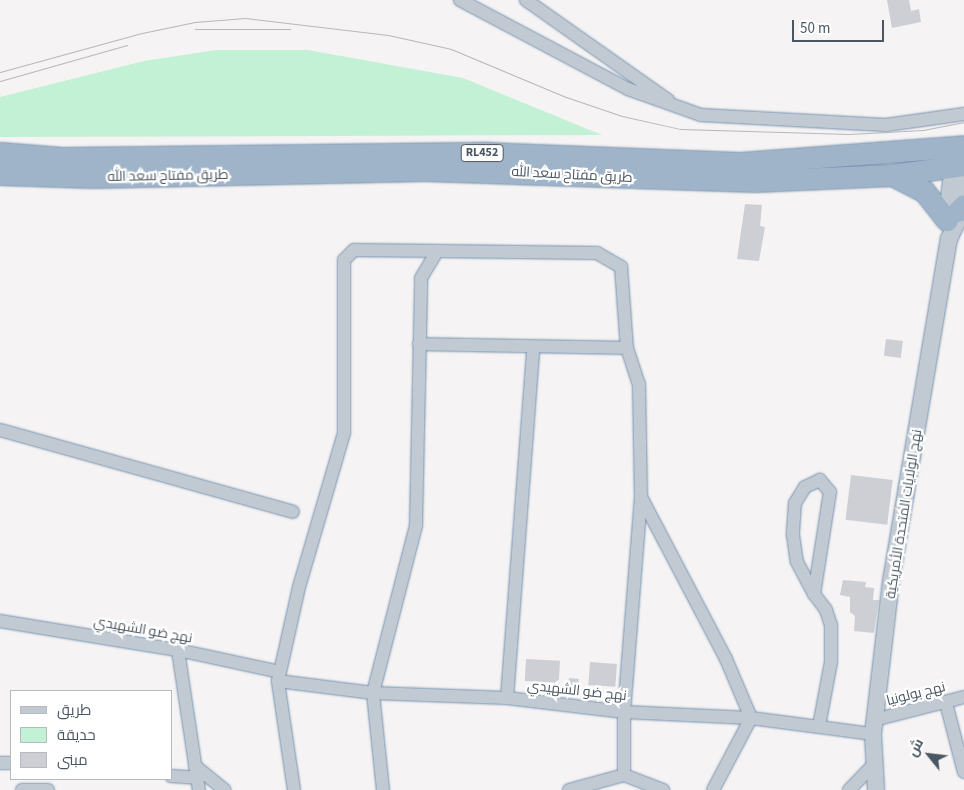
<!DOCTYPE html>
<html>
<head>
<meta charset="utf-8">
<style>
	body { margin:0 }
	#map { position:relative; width:964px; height:790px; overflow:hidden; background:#f5f3f3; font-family:"Source Sans 3",Cairo,sans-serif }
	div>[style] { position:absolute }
	.green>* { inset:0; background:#c3f1d5 }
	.building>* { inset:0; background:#cdcfd5; transform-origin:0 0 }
	.roads { filter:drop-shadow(0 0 1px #7690ad) drop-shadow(0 0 1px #7690ad) }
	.minor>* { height:12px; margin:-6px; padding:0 6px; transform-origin:6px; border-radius:6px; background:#c1cad2 }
	.tertiary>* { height:16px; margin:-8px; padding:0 8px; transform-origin:8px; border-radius:8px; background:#c1cad2 }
	.trunk>* { height:21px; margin:-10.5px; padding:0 10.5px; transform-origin:10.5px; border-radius:10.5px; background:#9fb4c9 }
	.tram>* { height:1px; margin:-0.5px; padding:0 0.5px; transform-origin:0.5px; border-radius:0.5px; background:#b5b8bd }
	span { translate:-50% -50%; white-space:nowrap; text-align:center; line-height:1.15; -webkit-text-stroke:4.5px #fff; paint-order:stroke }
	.shield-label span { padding:1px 4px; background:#fff; border:1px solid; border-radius:4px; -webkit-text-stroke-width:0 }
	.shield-label { font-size:12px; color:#4a5661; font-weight:700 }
	.street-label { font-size:14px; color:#4a5661 }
	.legend { position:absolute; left:10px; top:690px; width:162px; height:90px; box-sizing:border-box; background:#fff; border:1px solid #b7bbc0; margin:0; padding:6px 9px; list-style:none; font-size:15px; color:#4a5661 }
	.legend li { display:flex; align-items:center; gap:10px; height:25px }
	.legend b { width:25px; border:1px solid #b7bbc0 }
	.north { position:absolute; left:904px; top:730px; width:50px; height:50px; -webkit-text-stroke:4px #fff; paint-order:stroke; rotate:299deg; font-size:14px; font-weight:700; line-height:20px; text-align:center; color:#4a5661 }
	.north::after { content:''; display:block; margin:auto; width:18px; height:22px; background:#4a5661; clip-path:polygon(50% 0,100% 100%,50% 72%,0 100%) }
	.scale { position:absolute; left:792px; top:20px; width:92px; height:22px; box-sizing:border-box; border:2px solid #4a5661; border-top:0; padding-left:6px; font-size:15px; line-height:18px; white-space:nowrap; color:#4a5661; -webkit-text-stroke:4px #fff; paint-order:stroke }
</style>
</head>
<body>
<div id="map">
	<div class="green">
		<i style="clip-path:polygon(216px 50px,308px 50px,463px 78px,602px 135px,0 137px,0 97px,144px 61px)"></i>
	</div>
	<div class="building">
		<i style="clip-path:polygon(887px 0,909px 0,911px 11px,919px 9px,921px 22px,892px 28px)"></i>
		<i style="clip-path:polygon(745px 204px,762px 205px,760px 226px,765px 227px,759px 261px,737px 259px)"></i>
		<i style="left:886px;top:339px;width:17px;height:17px;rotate:7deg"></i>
		<i style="left:851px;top:475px;width:42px;height:45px;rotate:7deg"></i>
		<i style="clip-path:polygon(843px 580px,866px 582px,865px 587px,874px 588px,873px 600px,879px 600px,874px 633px,854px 631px,855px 616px,850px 612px,850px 597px,840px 595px)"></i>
		<i style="left:526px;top:659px;width:34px;height:22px;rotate:3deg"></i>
		<i style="left:590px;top:662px;width:27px;height:23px;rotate:4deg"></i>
		<i style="clip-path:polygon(569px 678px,579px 679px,577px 692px,568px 692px)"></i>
	</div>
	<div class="roads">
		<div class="minor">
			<i style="left:460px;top:0;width:190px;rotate:27.9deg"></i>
			<i style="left:628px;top:89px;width:77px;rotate:19.6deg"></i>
			<i style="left:701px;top:115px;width:185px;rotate:3.1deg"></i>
			<i style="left:886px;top:125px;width:79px;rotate:-8deg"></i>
			<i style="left:526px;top:0;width:174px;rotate:35.2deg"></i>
			<i style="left:419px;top:344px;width:208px;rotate:1.1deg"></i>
			<i style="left:0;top:430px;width:304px;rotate:15.6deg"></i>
			<i style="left:641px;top:497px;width:183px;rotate:62.3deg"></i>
			<i style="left:726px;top:659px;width:64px;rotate:67deg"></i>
			<i style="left:751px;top:718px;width:81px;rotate:117.8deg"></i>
			<i style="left:814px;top:594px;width:103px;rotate:-81.1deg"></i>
			<i style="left:830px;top:492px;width:16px;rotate:-130deg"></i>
			<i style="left:820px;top:480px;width:17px;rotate:155deg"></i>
			<i style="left:805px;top:487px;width:19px;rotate:122deg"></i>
			<i style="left:795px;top:503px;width:32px;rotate:94deg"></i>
			<i style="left:793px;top:535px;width:27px;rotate:82deg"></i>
			<i style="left:797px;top:562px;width:36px;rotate:62deg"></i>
			<i style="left:814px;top:594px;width:20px;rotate:53deg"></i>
			<i style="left:826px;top:610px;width:16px;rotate:72deg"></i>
			<i style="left:831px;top:625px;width:37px;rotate:90deg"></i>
			<i style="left:831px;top:662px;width:65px;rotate:100.6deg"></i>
			<i style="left:0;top:621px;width:180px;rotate:9.3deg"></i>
			<i style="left:178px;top:650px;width:104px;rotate:12.2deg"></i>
			<i style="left:178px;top:650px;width:142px;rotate:81.5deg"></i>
			<i style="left:278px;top:681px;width:96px;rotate:7.2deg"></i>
			<i style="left:373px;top:693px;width:134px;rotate:2.1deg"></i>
			<i style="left:507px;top:698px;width:118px;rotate:6.8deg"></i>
			<i style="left:624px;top:712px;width:127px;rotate:2.7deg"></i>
			<i style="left:751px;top:718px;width:123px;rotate:7.5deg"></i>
			<i style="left:507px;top:698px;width:350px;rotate:-85.7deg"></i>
			<i style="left:946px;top:703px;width:71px;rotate:75.4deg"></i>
			<i style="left:874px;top:720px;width:93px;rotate:-14.3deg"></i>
			<i style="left:0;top:763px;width:11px"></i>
			<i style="left:195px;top:766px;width:38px;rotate:39deg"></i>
			<i style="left:171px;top:776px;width:26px;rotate:4deg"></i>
			<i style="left:22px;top:790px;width:26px"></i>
			<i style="left:294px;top:790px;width:110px;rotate:-98.4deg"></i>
			<i style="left:278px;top:681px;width:96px;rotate:-77.4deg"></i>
			<i style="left:299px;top:587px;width:160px;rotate:-73.7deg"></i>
			<i style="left:344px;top:433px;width:173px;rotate:-90deg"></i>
			<i style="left:344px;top:260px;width:14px;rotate:-45deg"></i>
			<i style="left:354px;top:250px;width:83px;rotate:0.7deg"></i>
			<i style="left:383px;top:790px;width:98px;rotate:-95.9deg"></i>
			<i style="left:373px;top:693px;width:172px;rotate:-75.6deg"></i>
			<i style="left:416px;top:526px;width:248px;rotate:-88.8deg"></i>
			<i style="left:421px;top:278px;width:31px;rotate:-59deg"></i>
			<i style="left:437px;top:251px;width:160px;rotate:0.7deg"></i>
			<i style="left:597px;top:253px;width:28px;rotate:30deg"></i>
			<i style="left:621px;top:267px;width:81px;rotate:85.8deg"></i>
			<i style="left:627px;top:348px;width:38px;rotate:72deg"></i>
			<i style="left:639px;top:384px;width:113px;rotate:89deg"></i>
			<i style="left:641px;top:497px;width:216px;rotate:94.5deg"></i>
			<i style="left:624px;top:712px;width:63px;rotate:90deg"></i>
			<i style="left:569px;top:790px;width:57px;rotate:-15.3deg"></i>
			<i style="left:624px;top:775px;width:42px;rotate:21deg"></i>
			<i style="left:849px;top:790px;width:36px;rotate:-46deg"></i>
		</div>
		<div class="tertiary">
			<i style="left:948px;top:207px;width:50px;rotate:-83.2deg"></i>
			<i style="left:876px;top:790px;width:56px;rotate:-93.1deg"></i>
			<i style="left:873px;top:734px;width:154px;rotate:-83.3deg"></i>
			<i style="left:891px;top:581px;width:347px;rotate:-80.4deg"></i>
			<i style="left:949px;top:239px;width:17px;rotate:-65deg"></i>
			<i style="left:956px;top:224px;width:51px;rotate:-80.9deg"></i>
		</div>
		<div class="trunk">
			<i style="left:0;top:153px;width:62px;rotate:4.6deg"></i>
			<i style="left:62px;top:158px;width:426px;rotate:-0.7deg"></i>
			<i style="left:488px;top:153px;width:252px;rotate:2.3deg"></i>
			<i style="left:740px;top:163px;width:225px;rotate:-4.3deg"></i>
			<i style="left:0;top:174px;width:93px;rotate:1.8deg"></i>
			<i style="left:93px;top:177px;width:332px;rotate:-1.2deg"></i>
			<i style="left:425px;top:170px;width:330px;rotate:1.9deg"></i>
			<i style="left:755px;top:181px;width:137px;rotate:-2.5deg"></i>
			<i style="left:892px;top:175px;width:73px;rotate:-7.9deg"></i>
			<i style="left:892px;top:175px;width:36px;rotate:27deg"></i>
			<i style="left:924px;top:191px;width:37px;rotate:52deg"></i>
			<i style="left:958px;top:211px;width:8px;rotate:-45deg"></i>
		</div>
	</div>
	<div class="tram">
		<i style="left:195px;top:29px;width:95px"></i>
		<i style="left:0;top:72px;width:147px;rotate:-15.4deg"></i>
		<i style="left:142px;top:33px;width:54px;rotate:-11.7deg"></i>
		<i style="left:195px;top:22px;width:50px;rotate:-4.6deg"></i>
		<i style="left:245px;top:18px;width:144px;rotate:6.8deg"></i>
		<i style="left:388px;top:35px;width:65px;rotate:12.5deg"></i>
		<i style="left:451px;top:49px;width:125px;rotate:22.7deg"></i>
		<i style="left:566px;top:97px;width:59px;rotate:18.7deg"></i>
		<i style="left:622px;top:116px;width:59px;rotate:12.6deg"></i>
		<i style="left:680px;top:129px;width:169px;rotate:1.7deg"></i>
		<i style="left:849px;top:134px;width:74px;rotate:-3.1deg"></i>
		<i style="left:923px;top:130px;width:42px;rotate:-11deg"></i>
		<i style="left:0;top:81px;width:132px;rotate:-15.8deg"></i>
	</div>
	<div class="shield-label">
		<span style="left:482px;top:153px">RL452</span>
	</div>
	<div class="street-label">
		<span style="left:572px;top:175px;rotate:3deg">طريق مفتاح سعد الله</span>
		<span style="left:168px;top:176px;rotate:-1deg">طريق مفتاح سعد الله</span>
		<span style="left:904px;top:514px;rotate:-81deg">نهج الولايات المتحدة الأمريكية</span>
		<span style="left:143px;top:630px;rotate:10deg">نهج ضو الشهيدي</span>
		<span style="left:577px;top:691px;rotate:6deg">نهج ضو الشهيدي</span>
		<span style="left:916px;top:694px;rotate:-14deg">نهج بولونيا</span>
	</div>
	<ul class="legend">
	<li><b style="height:6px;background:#c1cad2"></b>طريق</li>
	<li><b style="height:14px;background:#c3f1d5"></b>حديقة</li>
	<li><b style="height:14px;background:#cdcfd5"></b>مبنى</li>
	</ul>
	<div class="north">ش</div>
	<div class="scale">50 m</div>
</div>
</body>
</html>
